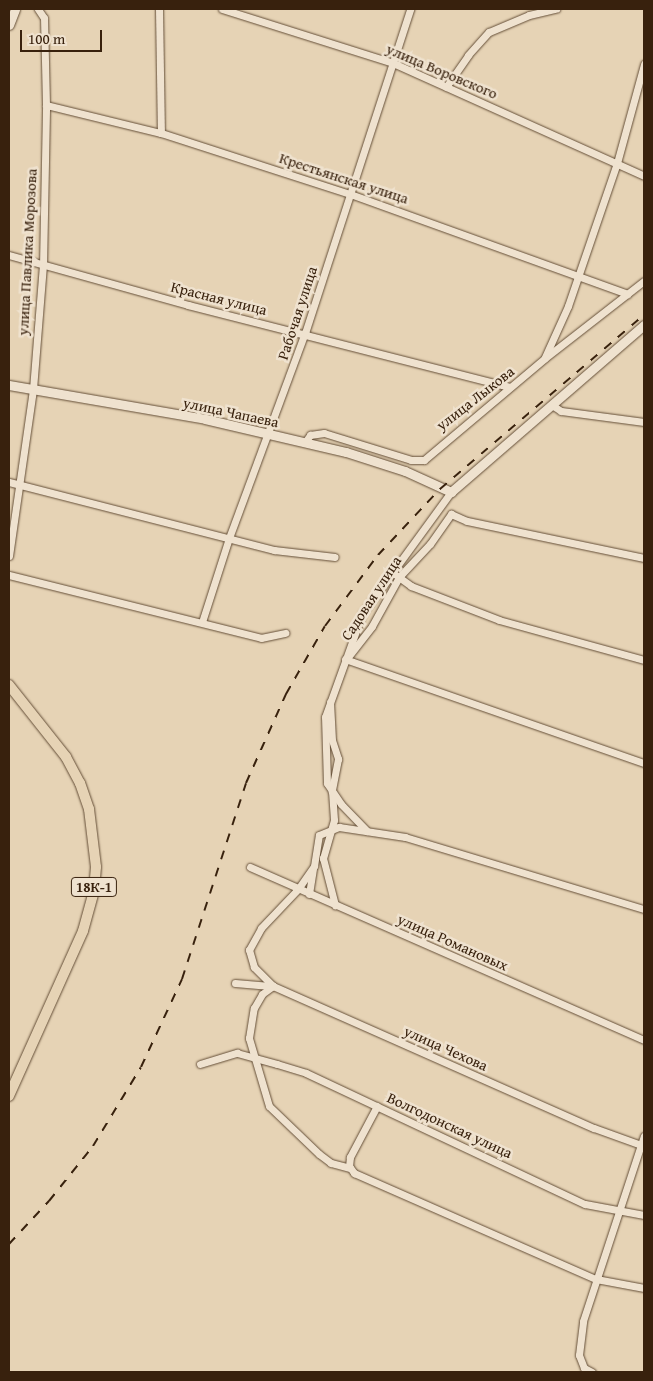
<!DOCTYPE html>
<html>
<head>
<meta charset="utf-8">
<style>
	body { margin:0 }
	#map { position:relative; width:653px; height:1381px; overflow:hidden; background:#e6d3b5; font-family:"Gentium Book Plus",serif }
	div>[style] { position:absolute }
	.roads { filter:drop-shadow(0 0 1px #644e37) drop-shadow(0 0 1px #644e37) }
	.street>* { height:7px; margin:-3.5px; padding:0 3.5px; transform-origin:3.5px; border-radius:3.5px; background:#efe2cf }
	.secondary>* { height:9px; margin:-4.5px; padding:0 4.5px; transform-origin:4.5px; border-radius:4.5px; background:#efe2cf }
	.primary>* { height:10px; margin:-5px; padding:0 5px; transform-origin:5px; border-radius:5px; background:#e6d3b5 }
	.rail>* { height:2px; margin-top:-1px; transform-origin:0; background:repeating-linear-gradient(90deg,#38210d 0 9px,transparent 0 18px) }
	span { translate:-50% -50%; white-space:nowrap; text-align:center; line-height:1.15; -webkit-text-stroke:5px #efe2cf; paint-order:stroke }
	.shield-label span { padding:1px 4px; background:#efe2cf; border:1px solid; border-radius:4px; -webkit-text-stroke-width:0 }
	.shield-label { font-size:14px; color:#38210d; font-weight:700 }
	.street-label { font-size:15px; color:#38210d }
	.frame { position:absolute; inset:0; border:10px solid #38210d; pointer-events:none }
	.scale { position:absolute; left:20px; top:30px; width:82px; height:22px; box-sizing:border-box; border:2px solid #38210d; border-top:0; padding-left:6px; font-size:15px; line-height:18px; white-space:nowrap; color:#38210d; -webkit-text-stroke:4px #efe2cf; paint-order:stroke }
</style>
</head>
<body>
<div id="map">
	<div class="roads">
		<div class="street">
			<i style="left:159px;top:9px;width:124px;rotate:89.1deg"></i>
			<i style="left:222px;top:9px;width:179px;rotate:17.5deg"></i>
			<i style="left:393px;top:63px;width:275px;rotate:24.2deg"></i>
			<i style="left:446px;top:87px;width:39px;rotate:-55deg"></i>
			<i style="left:468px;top:55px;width:31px;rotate:-48deg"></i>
			<i style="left:489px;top:32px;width:43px;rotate:-23deg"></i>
			<i style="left:529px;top:15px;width:28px;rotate:-13deg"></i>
			<i style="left:46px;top:105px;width:118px;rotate:13.7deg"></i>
			<i style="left:161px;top:133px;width:199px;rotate:17.9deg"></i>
			<i style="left:350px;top:194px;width:295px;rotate:19.8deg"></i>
			<i style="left:9px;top:255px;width:186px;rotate:15.6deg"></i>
			<i style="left:188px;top:305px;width:332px;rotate:14.3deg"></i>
			<i style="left:545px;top:357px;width:56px;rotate:-65.7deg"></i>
			<i style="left:568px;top:306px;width:151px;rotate:-71.1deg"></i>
			<i style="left:617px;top:163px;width:103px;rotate:-74.7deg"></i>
			<i style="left:552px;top:405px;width:11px;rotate:34deg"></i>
			<i style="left:561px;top:411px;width:84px;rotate:7.5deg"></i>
			<i style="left:305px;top:442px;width:9px;rotate:-54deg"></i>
			<i style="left:310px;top:435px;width:14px;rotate:-8deg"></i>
			<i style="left:324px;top:433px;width:91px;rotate:17.2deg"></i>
			<i style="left:411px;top:460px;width:13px"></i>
			<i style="left:424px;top:460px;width:158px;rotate:-40.1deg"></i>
			<i style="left:545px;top:358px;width:125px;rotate:-37.9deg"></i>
			<i style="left:9px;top:482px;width:274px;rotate:14.4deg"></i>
			<i style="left:274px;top:550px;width:61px;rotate:6.5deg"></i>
			<i style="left:9px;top:556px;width:169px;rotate:-81.8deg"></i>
			<i style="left:33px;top:389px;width:123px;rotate:-85.4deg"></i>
			<i style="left:43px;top:266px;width:161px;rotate:-88.9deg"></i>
			<i style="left:46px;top:105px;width:87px;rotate:-91.3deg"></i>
			<i style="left:44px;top:18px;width:11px;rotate:-124deg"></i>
			<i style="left:9px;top:575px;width:260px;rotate:14deg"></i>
			<i style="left:261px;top:638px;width:25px;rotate:-12deg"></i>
			<i style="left:396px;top:575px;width:19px;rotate:36deg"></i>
			<i style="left:411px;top:586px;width:94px;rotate:21.1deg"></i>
			<i style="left:499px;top:620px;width:150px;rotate:15.4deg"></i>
			<i style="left:202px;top:622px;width:88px;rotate:-72.2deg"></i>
			<i style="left:229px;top:538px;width:219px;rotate:-69.7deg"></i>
			<i style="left:305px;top:333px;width:341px;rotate:-72deg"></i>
			<i style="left:348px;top:657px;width:39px;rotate:-52deg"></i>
			<i style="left:372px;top:626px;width:56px;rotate:-61.1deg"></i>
			<i style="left:399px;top:577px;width:45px;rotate:-46.8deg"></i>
			<i style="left:430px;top:544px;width:37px;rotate:-55deg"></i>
			<i style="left:451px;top:514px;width:17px;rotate:24deg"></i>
			<i style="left:467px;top:521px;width:181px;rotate:11.8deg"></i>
			<i style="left:345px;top:659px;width:317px;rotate:19.2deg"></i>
			<i style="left:330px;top:702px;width:38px;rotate:87deg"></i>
			<i style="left:332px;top:740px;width:20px;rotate:72deg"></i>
			<i style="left:338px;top:759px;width:33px;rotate:101deg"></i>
			<i style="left:332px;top:791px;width:29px;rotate:86deg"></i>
			<i style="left:334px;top:820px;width:40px;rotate:106deg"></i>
			<i style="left:323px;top:858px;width:49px;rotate:75.7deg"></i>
			<i style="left:367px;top:831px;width:37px;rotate:-134deg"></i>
			<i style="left:341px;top:804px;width:25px;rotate:-124deg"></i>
			<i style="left:327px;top:783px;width:66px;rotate:-91.7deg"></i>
			<i style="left:325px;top:717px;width:109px;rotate:-70.2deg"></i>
			<i style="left:362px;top:614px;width:151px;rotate:-53.9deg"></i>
			<i style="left:250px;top:867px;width:430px;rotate:23.7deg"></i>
			<i style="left:309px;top:894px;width:25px;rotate:-81deg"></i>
			<i style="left:235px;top:983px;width:38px;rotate:5deg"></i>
			<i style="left:273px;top:986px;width:351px;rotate:23.9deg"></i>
			<i style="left:594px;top:1128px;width:53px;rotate:19.8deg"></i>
			<i style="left:200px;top:1064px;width:39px;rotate:-17deg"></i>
			<i style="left:237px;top:1053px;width:41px;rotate:15.4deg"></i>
			<i style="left:277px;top:1064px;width:30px;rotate:17deg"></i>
			<i style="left:306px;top:1073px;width:308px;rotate:25.2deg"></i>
			<i style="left:585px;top:1204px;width:60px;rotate:10.6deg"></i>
			<i style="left:377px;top:1106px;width:58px;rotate:117.9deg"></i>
			<i style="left:350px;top:1157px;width:9px;rotate:96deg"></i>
			<i style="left:349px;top:1166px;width:9px;rotate:54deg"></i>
			<i style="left:354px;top:1173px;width:264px;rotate:23.7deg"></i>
			<i style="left:596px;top:1279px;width:49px;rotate:10.6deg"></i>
			<i style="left:350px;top:1168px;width:20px;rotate:-165deg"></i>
			<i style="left:331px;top:1163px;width:15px;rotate:-143deg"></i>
			<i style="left:319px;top:1154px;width:69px;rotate:-136.2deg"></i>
			<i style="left:269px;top:1106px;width:71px;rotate:-106.4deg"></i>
			<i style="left:249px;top:1038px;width:30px;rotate:-81deg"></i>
			<i style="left:254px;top:1008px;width:16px;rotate:-60deg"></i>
			<i style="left:262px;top:994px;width:14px;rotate:-36deg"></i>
			<i style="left:273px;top:986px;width:27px;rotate:-135deg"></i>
			<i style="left:254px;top:967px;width:18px;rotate:-106deg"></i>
			<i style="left:249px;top:950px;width:25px;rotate:-61deg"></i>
			<i style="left:261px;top:928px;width:54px;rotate:-46.5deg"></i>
			<i style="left:298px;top:889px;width:28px;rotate:-55deg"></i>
			<i style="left:314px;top:866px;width:31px;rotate:-81deg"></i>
			<i style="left:319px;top:835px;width:22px;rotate:-22deg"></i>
			<i style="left:339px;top:827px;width:67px;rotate:8.6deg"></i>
			<i style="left:405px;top:837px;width:250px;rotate:16.8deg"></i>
			<i style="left:592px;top:1372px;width:9px;rotate:-153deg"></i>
			<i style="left:584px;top:1368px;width:14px;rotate:-111deg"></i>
			<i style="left:579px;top:1355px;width:34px;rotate:-83deg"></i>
			<i style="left:583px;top:1321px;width:195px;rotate:-71.8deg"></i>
		</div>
		<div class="secondary">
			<i style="left:9px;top:25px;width:17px;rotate:-69deg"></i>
			<i style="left:9px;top:385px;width:199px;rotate:9.8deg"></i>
			<i style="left:205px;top:419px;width:145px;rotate:13.2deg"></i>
			<i style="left:346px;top:452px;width:62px;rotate:17.9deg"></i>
			<i style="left:405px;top:471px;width:51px;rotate:24.5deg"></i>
			<i style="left:451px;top:492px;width:255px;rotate:-40.9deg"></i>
		</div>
		<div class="primary">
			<i style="left:9px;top:685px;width:92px;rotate:51.6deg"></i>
			<i style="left:66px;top:757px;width:30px;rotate:62deg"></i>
			<i style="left:80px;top:783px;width:28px;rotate:71deg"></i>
			<i style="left:89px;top:809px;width:58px;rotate:83.1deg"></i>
			<i style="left:96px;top:867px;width:24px;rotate:95deg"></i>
			<i style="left:94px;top:891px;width:41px;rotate:105.4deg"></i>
			<i style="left:83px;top:931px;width:181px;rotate:114.2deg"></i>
		</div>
	</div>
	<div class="rail">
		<i style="left:9px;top:1244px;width:59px;rotate:-47.1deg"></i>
		<i style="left:49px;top:1201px;width:70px;rotate:-51.3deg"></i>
		<i style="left:93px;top:1146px;width:92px;rotate:-58.7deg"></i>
		<i style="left:141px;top:1067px;width:97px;rotate:-65deg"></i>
		<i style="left:182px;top:979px;width:206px;rotate:-71.9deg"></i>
		<i style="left:246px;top:783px;width:98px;rotate:-65.8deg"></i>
		<i style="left:286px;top:694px;width:78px;rotate:-60.2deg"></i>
		<i style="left:325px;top:626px;width:89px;rotate:-53.3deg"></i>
		<i style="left:378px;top:555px;width:91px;rotate:-46.8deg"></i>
		<i style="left:440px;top:489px;width:268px;rotate:-40.5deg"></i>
	</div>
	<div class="shield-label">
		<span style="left:94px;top:887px">18К-1</span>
	</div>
	<div class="street-label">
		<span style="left:442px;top:71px;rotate:23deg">улица Воровского</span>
		<span style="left:344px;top:178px;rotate:18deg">Крестьянская улица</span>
		<span style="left:27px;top:252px;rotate:-87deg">улица Павлика Морозова</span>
		<span style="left:219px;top:298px;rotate:14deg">Красная улица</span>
		<span style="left:297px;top:313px;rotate:-72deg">Рабочая улица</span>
		<span style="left:475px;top:398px;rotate:-38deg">улица Лыкова</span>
		<span style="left:231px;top:412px;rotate:12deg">улица Чапаева</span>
		<span style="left:371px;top:598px;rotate:-57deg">Садовая улица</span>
		<span style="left:453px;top:942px;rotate:24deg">улица Романовых</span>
		<span style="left:446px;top:1048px;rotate:24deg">улица Чехова</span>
		<span style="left:450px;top:1125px;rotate:25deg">Волгодонская улица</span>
	</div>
	<div class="frame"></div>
	<div class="scale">100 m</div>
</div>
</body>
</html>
